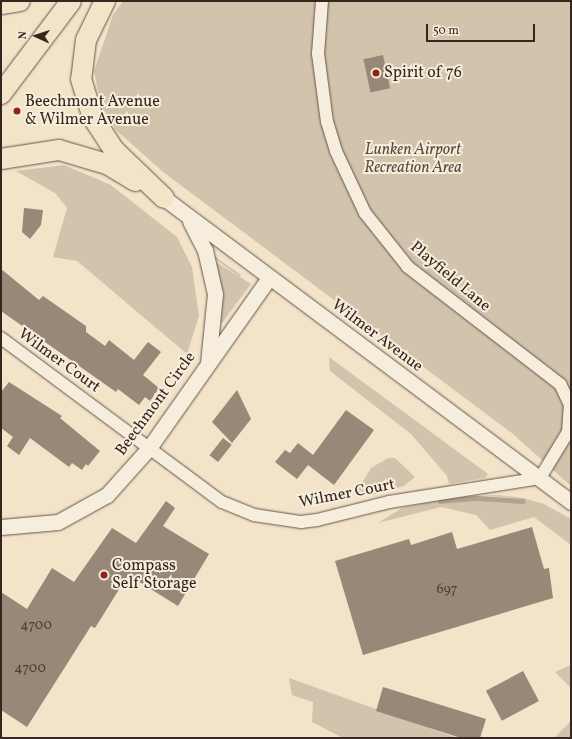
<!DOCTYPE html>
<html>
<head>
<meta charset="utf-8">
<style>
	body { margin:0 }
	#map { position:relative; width:572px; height:739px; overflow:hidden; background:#f2e3c9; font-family:Vollkorn,serif }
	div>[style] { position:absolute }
	.green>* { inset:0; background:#d2c3ac }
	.stream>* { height:4.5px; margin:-2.25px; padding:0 2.25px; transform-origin:2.25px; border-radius:2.25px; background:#b2a38f }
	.building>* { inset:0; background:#978877; transform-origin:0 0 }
	.roads { filter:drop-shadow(0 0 1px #645549) drop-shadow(0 0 1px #645549) }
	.minor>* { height:12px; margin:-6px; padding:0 6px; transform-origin:6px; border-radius:6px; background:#f7eddc }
	.tertiary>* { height:15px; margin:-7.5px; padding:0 7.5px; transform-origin:7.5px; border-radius:7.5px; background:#f7eddc }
	.trunk>* { height:20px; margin:-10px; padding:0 10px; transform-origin:10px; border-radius:10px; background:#f2e3c9 }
	.dots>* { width:11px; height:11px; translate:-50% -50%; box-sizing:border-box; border:2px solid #f7eddc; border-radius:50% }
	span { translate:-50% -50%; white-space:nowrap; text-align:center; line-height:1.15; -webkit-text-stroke:4px #f7eddc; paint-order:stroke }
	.number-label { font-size:14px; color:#4e3e34 }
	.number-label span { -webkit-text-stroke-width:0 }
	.poi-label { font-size:16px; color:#35261e }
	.left { translate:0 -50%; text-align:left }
	.park-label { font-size:16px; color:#5c4d42; font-style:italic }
	.street-label { font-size:16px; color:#35261e }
	.frame { position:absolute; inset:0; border:2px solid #35261e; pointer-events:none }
	.north { position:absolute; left:16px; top:16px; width:40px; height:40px; -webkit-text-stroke:3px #f7eddc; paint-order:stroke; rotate:273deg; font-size:11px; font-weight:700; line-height:16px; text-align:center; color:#35261e }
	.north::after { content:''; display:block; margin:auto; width:14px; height:18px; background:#35261e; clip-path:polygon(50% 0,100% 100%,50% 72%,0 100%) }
	.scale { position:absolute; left:426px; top:24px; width:109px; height:18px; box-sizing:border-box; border:2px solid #35261e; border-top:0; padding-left:5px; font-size:12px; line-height:14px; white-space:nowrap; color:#35261e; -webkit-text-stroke:3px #f7eddc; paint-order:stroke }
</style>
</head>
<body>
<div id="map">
	<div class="green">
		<i style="clip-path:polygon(123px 1px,571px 1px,571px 486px,513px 434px,163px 172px,116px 130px,101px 105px,94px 71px,113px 15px)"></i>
		<i style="clip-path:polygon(64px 165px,111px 185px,177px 237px,192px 267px,199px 316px,187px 354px,77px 261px,53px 257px,67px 208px,55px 193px,16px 171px)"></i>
		<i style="clip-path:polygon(214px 256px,241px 275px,240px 277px,215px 259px)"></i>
		<i style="clip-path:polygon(213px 260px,251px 284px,222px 323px,219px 322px)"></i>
		<i style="clip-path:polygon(329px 357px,488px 474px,485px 478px,449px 484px,447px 476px,411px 434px,330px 371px)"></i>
		<i style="clip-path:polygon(388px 458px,395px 458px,415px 477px,404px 486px,372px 495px,358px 490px,371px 468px)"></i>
		<i style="clip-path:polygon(499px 495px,523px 498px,544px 504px,571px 519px,571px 545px,534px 517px,490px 530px,476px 515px,441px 507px,378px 523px,402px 508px,439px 500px,504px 499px,526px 503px,526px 500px,505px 497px,477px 496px)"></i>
		<i style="clip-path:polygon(571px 665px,571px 688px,555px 672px)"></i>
		<i style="clip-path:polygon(289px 678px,457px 738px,343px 738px,312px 722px,313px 702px,292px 695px)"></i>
		<i style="clip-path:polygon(571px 721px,571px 738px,554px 738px)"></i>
	</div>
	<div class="stream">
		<i style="left:440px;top:501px;width:37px;rotate:-5deg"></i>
		<i style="left:477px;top:498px;width:46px;rotate:3.7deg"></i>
	</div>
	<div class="building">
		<i style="left:383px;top:55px;width:34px;height:20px;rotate:78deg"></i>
		<i style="clip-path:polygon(24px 208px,43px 210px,41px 225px,30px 239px,22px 232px)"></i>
		<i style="clip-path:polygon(1px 269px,39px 300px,43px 296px,86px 326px,86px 332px,105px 346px,109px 340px,134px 360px,148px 342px,161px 352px,143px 375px,159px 388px,150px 401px,145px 397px,139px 405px,118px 389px,116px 392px,1px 311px)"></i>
		<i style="clip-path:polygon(9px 382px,62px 416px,60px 418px,100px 451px,88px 466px,86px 464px,82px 470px,72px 463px,69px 467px,30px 438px,19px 455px,7px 446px,13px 437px,1px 428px,1px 392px)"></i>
		<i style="clip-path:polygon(237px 390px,251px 419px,232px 443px,212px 422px)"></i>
		<i style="clip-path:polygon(346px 410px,374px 430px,334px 485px,308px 465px,297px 479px,275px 462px,285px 450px,290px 453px,298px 443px,313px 455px)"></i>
		<i style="left:223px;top:438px;width:11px;height:22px;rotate:38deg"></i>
		<i style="clip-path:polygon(166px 501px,175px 508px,163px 526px,209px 554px,178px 606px,128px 575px,95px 628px,91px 626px,27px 727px,1px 710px,1px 592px,27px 609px,52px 568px,74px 582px,112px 528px,136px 543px)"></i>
		<i style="clip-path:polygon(532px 527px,544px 569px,549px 568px,553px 598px,363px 655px,335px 561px,409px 539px,411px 545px,452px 532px,457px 549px)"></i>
		<i style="left:523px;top:671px;width:34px;height:42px;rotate:62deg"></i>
		<i style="clip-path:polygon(383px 687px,486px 719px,480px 738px,461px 738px,376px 711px)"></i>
	</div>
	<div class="roads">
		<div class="minor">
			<i style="left:1px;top:338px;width:275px;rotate:36.6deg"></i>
			<i style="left:222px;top:502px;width:35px;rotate:22deg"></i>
			<i style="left:254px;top:515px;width:48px;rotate:8.5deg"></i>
			<i style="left:301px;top:522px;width:16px;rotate:-7deg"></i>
			<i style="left:317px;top:520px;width:74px;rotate:-14deg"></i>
			<i style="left:389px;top:502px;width:153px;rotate:-9deg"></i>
			<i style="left:540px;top:478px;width:54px;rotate:-58.7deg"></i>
			<i style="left:568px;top:432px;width:27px;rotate:-86deg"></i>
			<i style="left:570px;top:405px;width:23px;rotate:-115deg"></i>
			<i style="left:560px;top:384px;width:192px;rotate:-142.4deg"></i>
			<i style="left:408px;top:267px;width:69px;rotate:-128.5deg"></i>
			<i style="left:365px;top:213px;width:68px;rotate:-115.1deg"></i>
			<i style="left:336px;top:151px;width:30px;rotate:-107deg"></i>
			<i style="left:327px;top:122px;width:69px;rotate:-97.5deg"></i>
			<i style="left:318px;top:54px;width:53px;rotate:-85.7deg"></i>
		</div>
		<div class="tertiary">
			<i style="left:164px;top:198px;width:508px;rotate:36.76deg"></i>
			<i style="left:190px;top:221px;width:33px;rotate:63deg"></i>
			<i style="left:205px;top:250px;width:45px;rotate:77.2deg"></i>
			<i style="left:215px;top:294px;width:69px;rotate:95.8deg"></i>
			<i style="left:1px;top:527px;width:57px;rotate:-5deg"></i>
			<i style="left:58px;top:522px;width:56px;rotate:-28.9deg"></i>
			<i style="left:107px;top:495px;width:63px;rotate:-48.2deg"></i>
			<i style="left:149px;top:448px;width:208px;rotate:-54.8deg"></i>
		</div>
		<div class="trunk">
			<i style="left:105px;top:1px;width:43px;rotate:116deg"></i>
			<i style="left:86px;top:40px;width:39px;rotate:97deg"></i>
			<i style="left:81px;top:79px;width:39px;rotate:73deg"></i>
			<i style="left:92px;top:116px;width:40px;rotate:57.1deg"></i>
			<i style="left:114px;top:150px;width:69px;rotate:43.8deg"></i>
			<i style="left:1px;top:4px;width:19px;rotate:-9deg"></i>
			<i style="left:1px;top:94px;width:116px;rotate:-53deg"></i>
			<i style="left:1px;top:159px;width:59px;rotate:-8.8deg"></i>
			<i style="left:59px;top:150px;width:50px;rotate:16.3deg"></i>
			<i style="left:107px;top:164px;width:33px;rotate:31deg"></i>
		</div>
	</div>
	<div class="dots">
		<i style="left:376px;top:73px;background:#8f2418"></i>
		<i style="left:17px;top:111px;background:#8f2418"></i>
		<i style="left:104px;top:575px;background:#8f2418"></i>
	</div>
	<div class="number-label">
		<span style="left:447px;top:590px">697</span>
		<span style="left:36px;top:626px">4700</span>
		<span style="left:30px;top:669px">4700</span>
	</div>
	<div class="poi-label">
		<span class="left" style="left:384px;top:73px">Spirit of 76</span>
		<span class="left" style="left:25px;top:111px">Beechmont Avenue<br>&amp; Wilmer Avenue</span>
		<span class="left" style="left:112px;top:575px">Compass<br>Self Storage</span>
	</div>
	<div class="park-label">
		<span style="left:413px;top:159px">Lunken Airport<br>Recreation Area</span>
	</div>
	<div class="street-label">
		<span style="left:450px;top:277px;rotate:40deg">Playfield Lane</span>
		<span style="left:377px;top:336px;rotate:37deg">Wilmer Avenue</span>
		<span style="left:59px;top:361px;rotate:36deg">Wilmer Court</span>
		<span style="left:156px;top:404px;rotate:-54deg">Beechmont Circle</span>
		<span style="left:347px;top:494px;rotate:-11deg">Wilmer Court</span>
	</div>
	<div class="frame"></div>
	<div class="north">N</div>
	<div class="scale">50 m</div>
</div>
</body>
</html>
